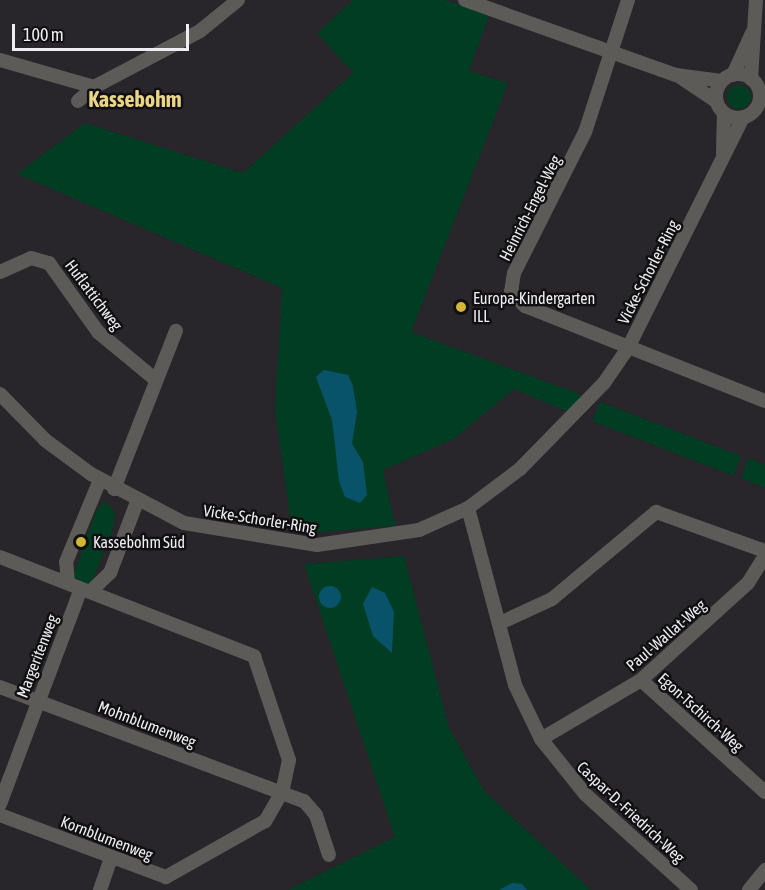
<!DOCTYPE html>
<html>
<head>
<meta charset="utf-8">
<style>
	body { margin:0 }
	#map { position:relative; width:765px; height:890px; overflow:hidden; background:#28252b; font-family:"Asap Condensed",sans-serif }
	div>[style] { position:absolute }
	.green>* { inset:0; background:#003d22; transform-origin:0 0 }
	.round { border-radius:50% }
	.water>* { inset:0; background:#08536a }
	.minor>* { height:14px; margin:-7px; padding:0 7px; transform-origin:7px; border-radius:7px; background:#5d5b58 }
	.minor>.ring { margin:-7px; padding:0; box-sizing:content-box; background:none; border:14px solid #5d5b58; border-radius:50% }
	.dots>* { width:16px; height:16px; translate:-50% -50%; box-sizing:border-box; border:3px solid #100f11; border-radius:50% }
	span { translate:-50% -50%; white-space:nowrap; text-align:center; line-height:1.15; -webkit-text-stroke:5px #100f11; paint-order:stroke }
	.street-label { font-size:16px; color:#efedf1 }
	.poi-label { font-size:16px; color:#efedf1 }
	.left { translate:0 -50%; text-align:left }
	.district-label { font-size:22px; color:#e9d587; font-weight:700 }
	.scale { position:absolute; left:12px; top:24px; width:177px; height:27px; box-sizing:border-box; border:3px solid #efedf1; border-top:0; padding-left:8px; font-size:18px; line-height:21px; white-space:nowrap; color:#efedf1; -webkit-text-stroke:4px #100f11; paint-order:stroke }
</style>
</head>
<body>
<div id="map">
	<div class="green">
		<i style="clip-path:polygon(353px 0,445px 0,489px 15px,469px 71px,508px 83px,411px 332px,582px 395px,568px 412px,514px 389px,455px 438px,383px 470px,395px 526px,310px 533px,292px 531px,275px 410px,282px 288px,17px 174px,85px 123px,243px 173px,353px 73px,317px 33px)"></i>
		<i class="round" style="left:727px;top:85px;width:24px;height:24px"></i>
		<i style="left:600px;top:402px;width:151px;height:21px;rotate:21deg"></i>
		<i style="clip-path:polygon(748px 458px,765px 465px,765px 488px,741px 478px)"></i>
		<i style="clip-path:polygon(105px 501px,115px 512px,113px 529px,92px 582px,85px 584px,73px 576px,97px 509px)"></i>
		<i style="clip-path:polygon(404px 556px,449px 728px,485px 792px,591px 890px,288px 890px,395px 837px,304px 564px)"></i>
	</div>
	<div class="water">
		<i style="clip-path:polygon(324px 370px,348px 375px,353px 386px,357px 412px,352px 444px,363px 462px,367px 495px,360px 503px,345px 497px,339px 481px,332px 420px,316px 377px)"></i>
		<i class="round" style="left:319px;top:586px;width:22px;height:22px"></i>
		<i style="clip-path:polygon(372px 587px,385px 593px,394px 612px,392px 653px,373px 636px,363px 604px)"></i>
		<i style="clip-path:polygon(512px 883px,522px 884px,527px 890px,499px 890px)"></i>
	</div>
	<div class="minor">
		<i style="left:465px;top:0;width:224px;rotate:19.6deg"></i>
		<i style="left:676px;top:75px;width:46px;rotate:7.4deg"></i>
		<i style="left:628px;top:0;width:139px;rotate:108deg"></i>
		<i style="left:585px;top:132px;width:158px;rotate:116.7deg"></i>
		<i style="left:514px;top:273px;width:18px;rotate:99deg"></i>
		<i style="left:511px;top:291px;width:21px;rotate:47deg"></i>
		<i style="left:525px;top:306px;width:258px;rotate:21.6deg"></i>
		<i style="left:0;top:60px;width:98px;rotate:16deg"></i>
		<i class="ring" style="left:716px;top:74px;width:30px;height:30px"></i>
		<i style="left:733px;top:75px;width:46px;rotate:-65.7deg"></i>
		<i style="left:680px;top:77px;width:43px;rotate:33.7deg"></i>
		<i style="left:751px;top:79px;width:79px;rotate:-86.4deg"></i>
		<i style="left:78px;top:101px;width:21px;rotate:-41deg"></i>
		<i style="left:94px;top:87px;width:120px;rotate:-27.8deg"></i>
		<i style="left:200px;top:31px;width:49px;rotate:-39.2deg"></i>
		<i style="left:723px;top:153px;width:40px;rotate:-88.6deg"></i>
		<i style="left:0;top:272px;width:34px;rotate:-24deg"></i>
		<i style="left:31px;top:258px;width:19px;rotate:16deg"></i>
		<i style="left:49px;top:263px;width:85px;rotate:54.6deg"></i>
		<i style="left:98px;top:332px;width:75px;rotate:39.6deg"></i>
		<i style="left:0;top:394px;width:64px;rotate:45.6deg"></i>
		<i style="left:45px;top:440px;width:57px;rotate:36.5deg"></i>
		<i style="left:91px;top:474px;width:105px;rotate:27.8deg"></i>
		<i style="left:184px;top:523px;width:135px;rotate:9.4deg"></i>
		<i style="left:317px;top:545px;width:103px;rotate:-8.4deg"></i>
		<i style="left:419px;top:530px;width:54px;rotate:-24.2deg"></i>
		<i style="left:468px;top:508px;width:65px;rotate:-36.9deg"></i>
		<i style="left:520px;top:469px;width:120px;rotate:-45.7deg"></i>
		<i style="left:604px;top:383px;width:42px;rotate:-55.6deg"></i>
		<i style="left:628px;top:348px;width:258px;rotate:-63.5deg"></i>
		<i style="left:114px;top:489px;width:170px;rotate:-68.6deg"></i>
		<i style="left:468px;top:508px;width:183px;rotate:75.1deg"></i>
		<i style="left:515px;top:685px;width:60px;rotate:64.3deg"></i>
		<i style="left:541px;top:739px;width:70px;rotate:51.3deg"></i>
		<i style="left:585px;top:794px;width:143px;rotate:42.2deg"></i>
		<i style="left:0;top:557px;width:273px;rotate:21.3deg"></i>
		<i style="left:254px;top:656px;width:110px;rotate:71.4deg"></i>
		<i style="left:289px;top:760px;width:33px;rotate:102deg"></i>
		<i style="left:282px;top:792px;width:34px;rotate:120deg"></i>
		<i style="left:265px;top:821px;width:114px;rotate:150.5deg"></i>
		<i style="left:166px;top:877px;width:177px;rotate:-159.5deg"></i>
		<i style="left:68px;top:583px;width:21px;rotate:-95deg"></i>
		<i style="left:66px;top:562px;width:89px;rotate:-67.5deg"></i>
		<i style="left:90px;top:592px;width:28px;rotate:-44deg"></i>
		<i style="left:110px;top:573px;width:76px;rotate:-69.2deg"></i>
		<i style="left:500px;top:623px;width:57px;rotate:-24.8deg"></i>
		<i style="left:552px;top:599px;width:136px;rotate:-39.9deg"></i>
		<i style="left:656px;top:512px;width:116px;rotate:19.7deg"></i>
		<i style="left:641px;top:680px;width:167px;rotate:42.1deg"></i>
		<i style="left:0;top:687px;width:325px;rotate:20.6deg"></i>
		<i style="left:304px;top:801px;width:18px;rotate:49deg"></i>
		<i style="left:316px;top:815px;width:42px;rotate:72deg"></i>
		<i style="left:541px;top:739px;width:116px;rotate:-30.5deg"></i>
		<i style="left:641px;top:680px;width:144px;rotate:-42.2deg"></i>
		<i style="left:748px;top:583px;width:32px;rotate:-58deg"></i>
		<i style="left:0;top:804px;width:230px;rotate:-69.4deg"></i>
		<i style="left:100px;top:890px;width:34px;rotate:-71deg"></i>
		<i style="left:749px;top:890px;width:26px;rotate:-51deg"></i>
	</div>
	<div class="dots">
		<i style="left:461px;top:307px;background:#d4b635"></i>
		<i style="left:81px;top:542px;background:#d4b635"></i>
	</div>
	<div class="street-label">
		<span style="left:530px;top:208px;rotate:-63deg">Heinrich-Engel-Weg</span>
		<span style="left:648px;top:272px;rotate:-63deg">Vicke-Schorler-Ring</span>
		<span style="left:94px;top:295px;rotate:53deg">Huflattichweg</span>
		<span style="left:260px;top:519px;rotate:9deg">Vicke-Schorler-Ring</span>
		<span style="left:666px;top:635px;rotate:-41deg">Paul-Wallat-Weg</span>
		<span style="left:37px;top:656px;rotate:-69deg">Margeritenweg</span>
		<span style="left:701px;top:712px;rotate:42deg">Egon-Tschirch-Weg</span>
		<span style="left:147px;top:724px;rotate:21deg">Mohnblumenweg</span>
		<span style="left:631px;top:812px;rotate:43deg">Caspar-D.-Friedrich-Weg</span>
		<span style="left:107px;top:838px;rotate:21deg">Kornblumenweg</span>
	</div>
	<div class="poi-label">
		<span class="left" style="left:473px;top:307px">Europa-Kindergarten<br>ILL</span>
		<span class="left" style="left:93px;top:542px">Kassebohm Süd</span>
	</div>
	<div class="district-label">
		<span style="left:135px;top:100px">Kassebohm</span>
	</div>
	<div class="scale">100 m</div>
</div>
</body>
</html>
